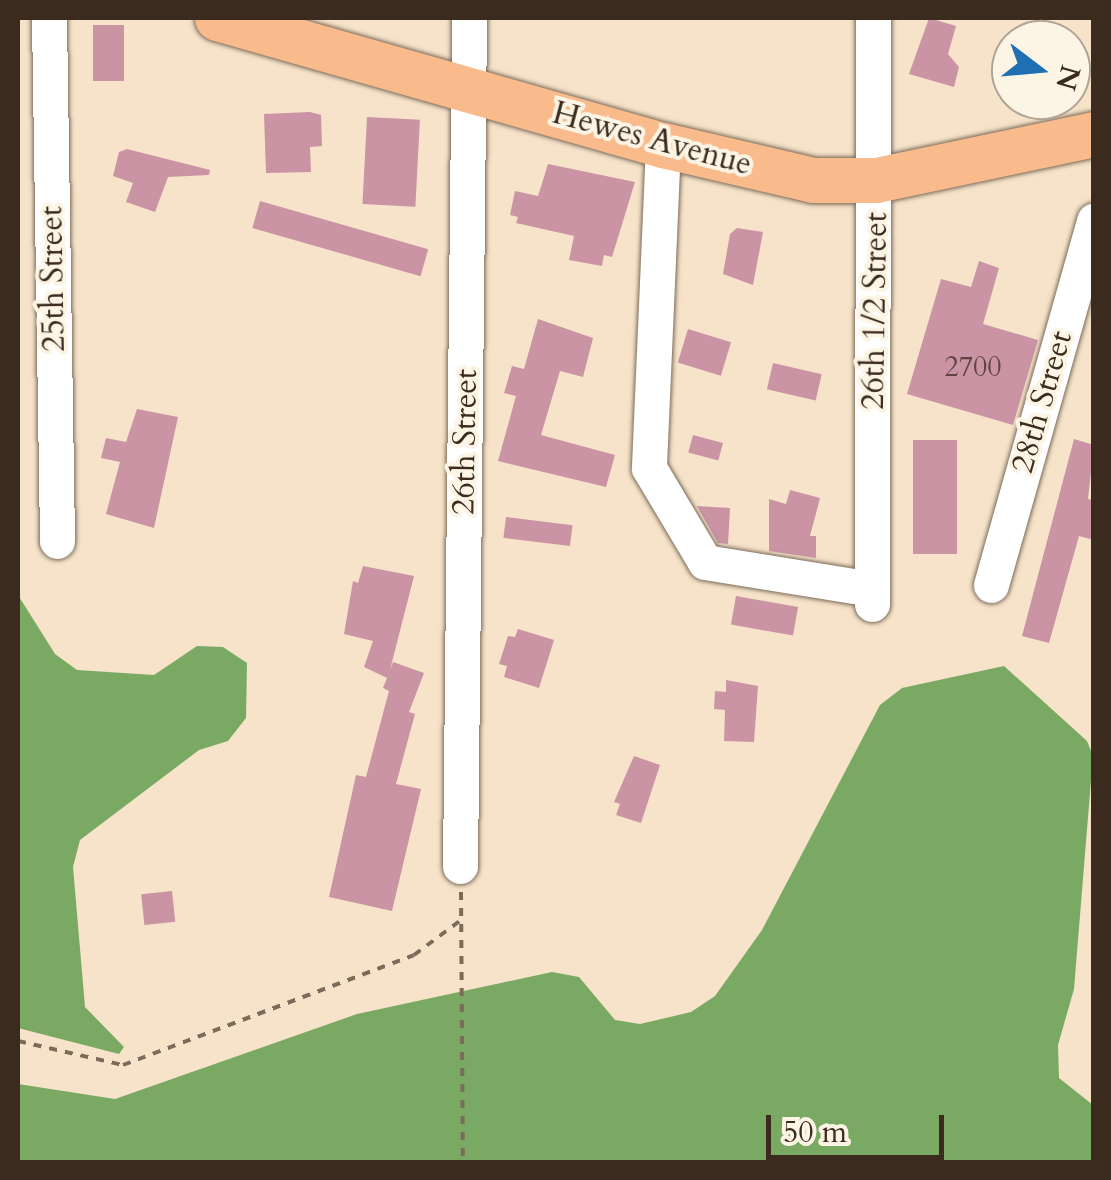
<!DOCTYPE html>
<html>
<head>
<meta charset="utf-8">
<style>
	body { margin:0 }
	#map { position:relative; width:1111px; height:1180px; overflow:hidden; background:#f6e3c9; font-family:Cardo,serif }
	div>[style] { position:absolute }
	.forest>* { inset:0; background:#7aa963 }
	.building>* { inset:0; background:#cb94a5; transform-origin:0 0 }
	.path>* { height:4px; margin-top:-2px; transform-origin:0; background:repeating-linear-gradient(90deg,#7c6b5a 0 8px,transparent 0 16px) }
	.roads { filter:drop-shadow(0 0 2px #7c6b5a) drop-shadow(0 0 2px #7c6b5a) }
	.minor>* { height:35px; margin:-17.5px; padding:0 17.5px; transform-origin:17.5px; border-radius:17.5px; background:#fff }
	.major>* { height:45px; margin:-22.5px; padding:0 22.5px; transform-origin:22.5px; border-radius:22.5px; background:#fabb8c }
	span { translate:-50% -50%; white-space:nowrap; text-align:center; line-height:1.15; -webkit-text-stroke:8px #fcf5e5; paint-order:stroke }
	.number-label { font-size:28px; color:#5f4440 }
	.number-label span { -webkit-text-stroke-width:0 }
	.street-label { font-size:32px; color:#3b2a1e }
	.frame { position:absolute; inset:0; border:20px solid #3b2a1e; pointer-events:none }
	.north { position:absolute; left:991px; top:20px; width:100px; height:100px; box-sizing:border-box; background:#fcf5e5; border:2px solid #afa495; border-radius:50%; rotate:106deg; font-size:28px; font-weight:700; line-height:40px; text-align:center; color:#3b2a1e }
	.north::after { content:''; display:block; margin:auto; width:35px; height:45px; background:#1f6fb2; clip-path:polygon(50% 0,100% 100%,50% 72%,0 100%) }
	.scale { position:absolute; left:766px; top:1115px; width:178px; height:45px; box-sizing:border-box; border:5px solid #3b2a1e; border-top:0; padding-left:12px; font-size:30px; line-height:35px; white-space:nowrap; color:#3b2a1e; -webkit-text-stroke:8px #fcf5e5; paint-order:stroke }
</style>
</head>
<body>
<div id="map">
	<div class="forest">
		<i style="clip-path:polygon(18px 595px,55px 654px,77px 670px,154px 675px,197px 646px,223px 647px,247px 663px,246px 718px,228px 741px,199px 750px,80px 840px,73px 867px,85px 1007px,124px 1047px,119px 1054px,18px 1028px)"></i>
		<i style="clip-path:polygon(1004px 666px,1087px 741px,1093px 756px,1074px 989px,1058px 1045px,1059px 1078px,1093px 1105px,1093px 1162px,18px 1162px,18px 1084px,115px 1099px,357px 1014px,552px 972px,579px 977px,615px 1020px,640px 1024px,691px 1012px,715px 996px,762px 930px,880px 705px,902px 688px)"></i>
	</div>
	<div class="building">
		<i style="clip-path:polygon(929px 18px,956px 26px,948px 54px,959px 67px,954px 87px,909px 74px)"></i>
		<i style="left:93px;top:25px;width:31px;height:56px"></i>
		<i style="clip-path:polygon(310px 112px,321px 115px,322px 146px,310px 147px,311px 172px,266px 173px,264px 114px)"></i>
		<i style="left:367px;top:117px;width:53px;height:87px;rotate:3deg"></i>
		<i style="clip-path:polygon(127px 149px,210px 170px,209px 175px,168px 177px,155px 212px,126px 202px,133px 183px,113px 176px,119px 152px)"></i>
		<i style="clip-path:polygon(548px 164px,635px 182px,612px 257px,604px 255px,602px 266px,569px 260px,574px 236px,516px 223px,518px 217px,510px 215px,515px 191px,538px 196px)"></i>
		<i style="left:260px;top:201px;width:175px;height:28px;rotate:16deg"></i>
		<i style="clip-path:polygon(737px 228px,763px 232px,753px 285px,723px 274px,730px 234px)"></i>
		<i style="clip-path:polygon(979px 261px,999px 268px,983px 324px,1038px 340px,1013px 425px,907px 394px,941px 279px,971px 287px)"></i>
		<i style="clip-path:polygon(538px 319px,593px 338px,583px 377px,560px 371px,541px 435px,615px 455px,606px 487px,498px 461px,516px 396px,504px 393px,512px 366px,524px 369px)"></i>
		<i style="left:688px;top:329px;width:45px;height:35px;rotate:17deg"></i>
		<i style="left:773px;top:363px;width:50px;height:27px;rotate:13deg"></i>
		<i style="clip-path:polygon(137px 409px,178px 417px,154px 528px,106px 514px,120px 462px,101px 458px,106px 438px,126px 442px)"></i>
		<i style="left:693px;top:435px;width:31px;height:18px;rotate:15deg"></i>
		<i style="clip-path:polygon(1074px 439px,1094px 445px,1088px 499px,1094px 500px,1094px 540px,1079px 536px,1049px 643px,1022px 636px)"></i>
		<i style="left:913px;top:440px;width:44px;height:114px"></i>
		<i style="clip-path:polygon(790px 490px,820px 498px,810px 536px,816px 536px,816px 558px,769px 551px,769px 499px,786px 504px)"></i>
		<i style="clip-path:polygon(697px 506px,730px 508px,728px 544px,718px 543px)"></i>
		<i style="left:506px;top:517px;width:67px;height:21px;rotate:7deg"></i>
		<i style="clip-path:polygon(363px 566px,414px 576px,390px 670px,393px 662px,424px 673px,409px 712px,415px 714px,396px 784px,421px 789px,392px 911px,329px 897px,356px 775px,366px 777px,389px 691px,383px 688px,387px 678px,364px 667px,373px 641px,344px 634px,353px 581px,358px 583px)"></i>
		<i style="left:736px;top:596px;width:63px;height:29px;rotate:10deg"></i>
		<i style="clip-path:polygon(518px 629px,554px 640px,539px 688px,504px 677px,507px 666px,499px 664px,508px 636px,515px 637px)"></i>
		<i style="clip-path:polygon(726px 680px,758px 686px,754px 742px,724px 741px,725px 710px,714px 709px,715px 691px,726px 692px)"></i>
		<i style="clip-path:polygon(634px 756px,660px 765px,641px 823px,616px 815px,620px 804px,614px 802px)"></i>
		<i style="left:172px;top:891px;width:31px;height:31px;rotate:84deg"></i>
	</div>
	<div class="path">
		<i style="left:461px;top:892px;width:270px;rotate:89.6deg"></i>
		<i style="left:18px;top:1041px;width:108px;rotate:12.9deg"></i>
		<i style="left:123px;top:1065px;width:311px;rotate:-20.7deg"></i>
		<i style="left:414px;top:955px;width:59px;rotate:-36.7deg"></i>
	</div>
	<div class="roads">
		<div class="minor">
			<i style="left:49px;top:18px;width:523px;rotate:89.12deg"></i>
			<i style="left:663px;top:145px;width:323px;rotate:92.5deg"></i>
			<i style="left:649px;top:468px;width:109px;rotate:59.2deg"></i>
			<i style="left:705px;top:562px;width:169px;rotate:9.2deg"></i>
			<i style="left:991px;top:585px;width:379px;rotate:-74.2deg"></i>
			<i style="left:872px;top:604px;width:586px;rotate:-89.9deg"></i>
			<i style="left:460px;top:866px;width:848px;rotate:-89.39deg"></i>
		</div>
		<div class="major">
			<i style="left:217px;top:18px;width:464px;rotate:15.9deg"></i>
			<i style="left:663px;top:145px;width:154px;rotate:13.1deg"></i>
			<i style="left:813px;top:180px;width:63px"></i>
			<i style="left:876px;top:180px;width:223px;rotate:-11.9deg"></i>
		</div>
	</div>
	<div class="number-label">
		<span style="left:973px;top:367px">2700</span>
	</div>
	<div class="street-label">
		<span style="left:652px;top:139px;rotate:15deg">Hewes Avenue</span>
		<span style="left:53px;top:279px;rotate:-91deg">25th Street</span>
		<span style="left:875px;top:311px;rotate:-89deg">26th 1/2 Street</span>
		<span style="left:1042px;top:402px;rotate:-74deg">28th Street</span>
		<span style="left:465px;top:442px;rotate:-89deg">26th Street</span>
	</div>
	<div class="frame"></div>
	<div class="north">N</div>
	<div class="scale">50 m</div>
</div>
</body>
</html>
